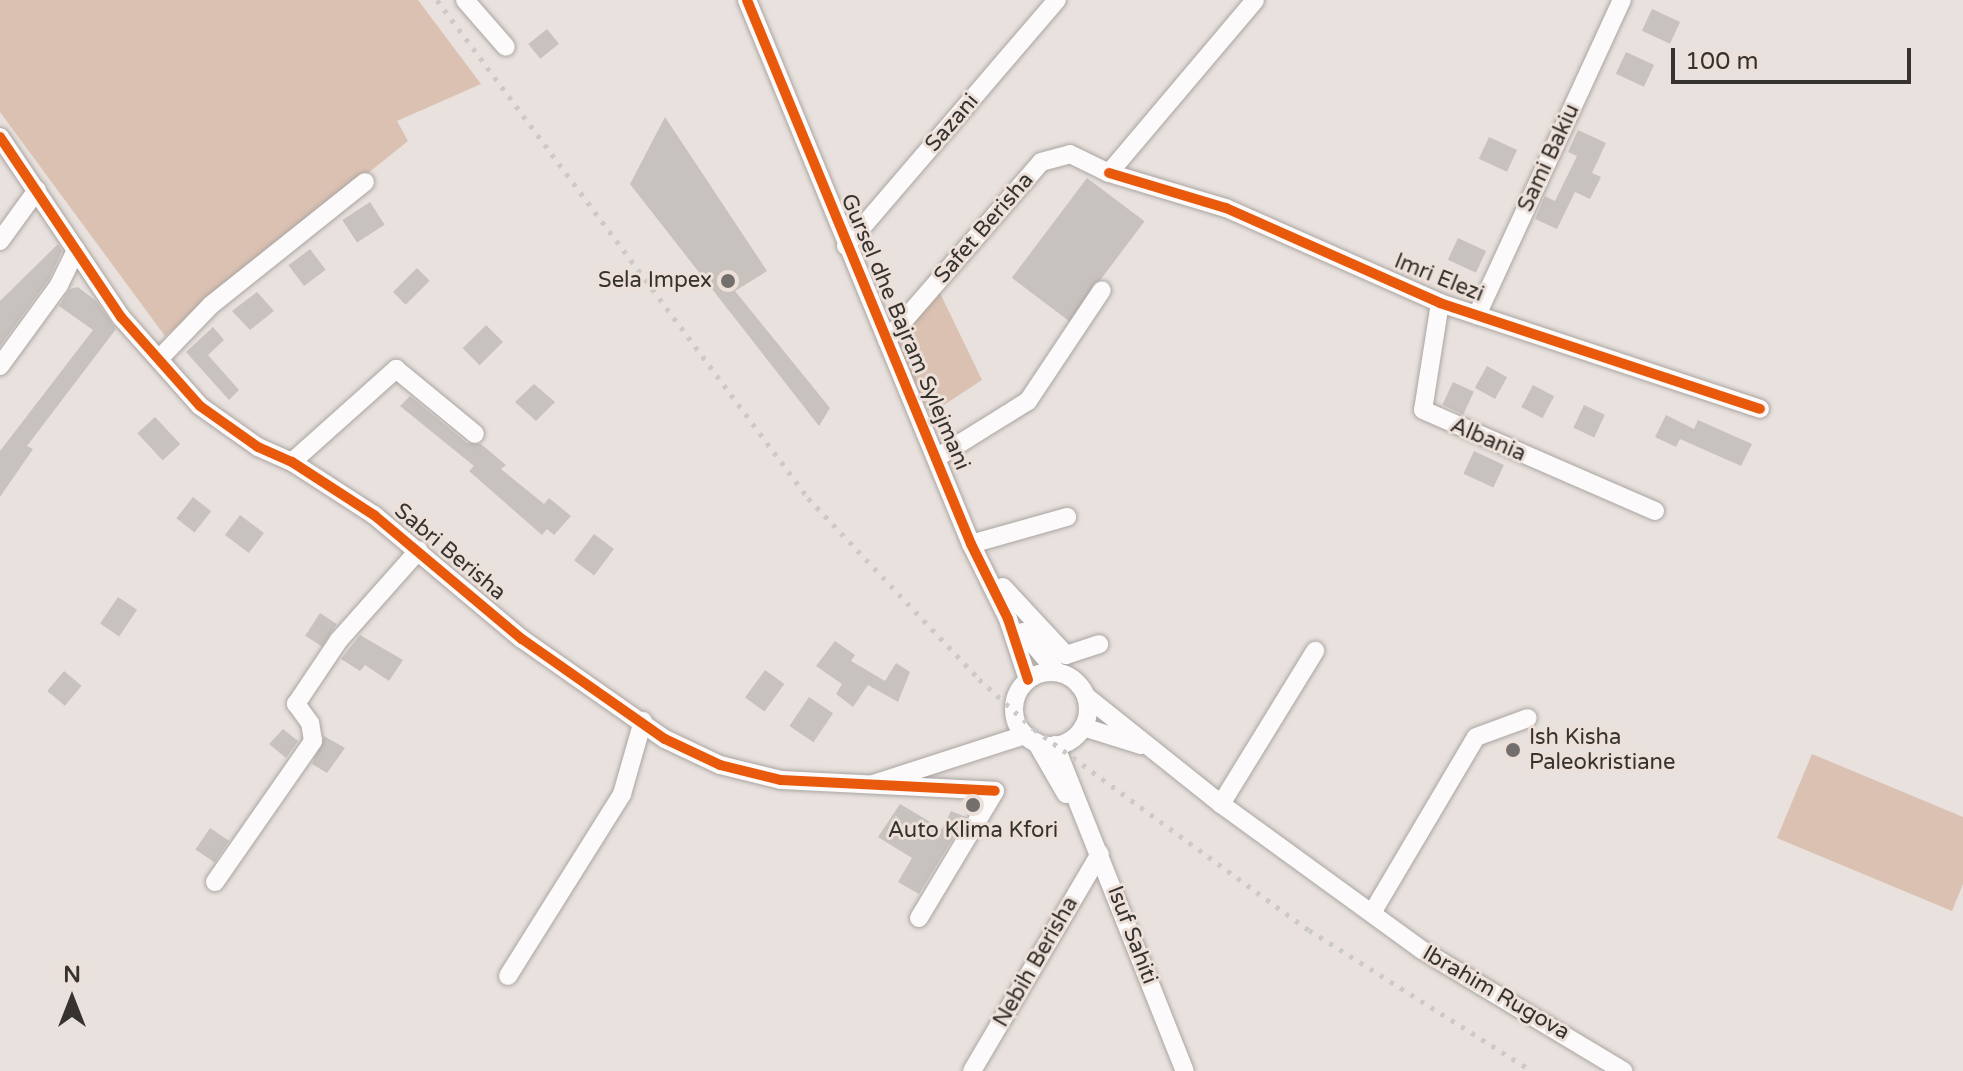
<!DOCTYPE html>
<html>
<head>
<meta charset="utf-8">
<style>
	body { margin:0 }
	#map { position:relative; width:1963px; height:1071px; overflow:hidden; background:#e8e1dd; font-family:"Varela Round",sans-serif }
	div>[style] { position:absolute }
	.green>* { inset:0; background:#dbc1b2 }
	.building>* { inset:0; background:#c8c2bf; transform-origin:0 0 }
	.roads { filter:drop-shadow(0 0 2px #aaa5a2) drop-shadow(0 0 2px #aaa5a2) }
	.minor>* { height:18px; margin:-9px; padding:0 9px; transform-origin:9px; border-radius:9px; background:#fcfafa }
	.minor>.ring { margin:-9px; padding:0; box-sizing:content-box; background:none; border:18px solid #fcfafa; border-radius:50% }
	.rail>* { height:5px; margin-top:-2.5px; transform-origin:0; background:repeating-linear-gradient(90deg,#cccac9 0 4px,transparent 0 12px) }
	.cycleway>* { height:10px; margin:-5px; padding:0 5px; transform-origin:5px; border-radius:5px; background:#e8590c }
	.dots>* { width:22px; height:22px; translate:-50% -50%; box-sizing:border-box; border:4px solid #ece0d9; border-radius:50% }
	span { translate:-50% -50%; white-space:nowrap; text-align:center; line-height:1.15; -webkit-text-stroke:6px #ece0d9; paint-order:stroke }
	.street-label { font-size:22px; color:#36322f }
	.poi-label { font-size:22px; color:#36322f }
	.right { translate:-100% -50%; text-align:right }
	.left { translate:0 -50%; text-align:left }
	.north { position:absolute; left:32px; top:959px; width:80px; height:80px; -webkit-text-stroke:6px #ece0d9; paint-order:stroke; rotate:0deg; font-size:22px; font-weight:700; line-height:32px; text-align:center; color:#36322f }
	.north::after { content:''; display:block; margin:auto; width:28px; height:36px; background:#36322f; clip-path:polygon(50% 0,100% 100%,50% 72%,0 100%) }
	.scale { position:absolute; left:1671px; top:48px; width:240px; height:36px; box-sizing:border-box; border:4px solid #36322f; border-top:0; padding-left:10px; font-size:24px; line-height:28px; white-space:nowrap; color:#36322f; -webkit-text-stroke:6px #ece0d9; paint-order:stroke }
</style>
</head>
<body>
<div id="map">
	<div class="green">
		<i style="clip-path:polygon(0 0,418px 0,481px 84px,397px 121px,408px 141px,165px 336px,0 112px)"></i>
		<i style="clip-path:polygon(939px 291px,982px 380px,930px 414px,895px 346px)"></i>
		<i style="clip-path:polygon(1812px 754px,1963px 817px,1963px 884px,1952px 911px,1777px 838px)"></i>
	</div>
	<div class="building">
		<i style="left:1652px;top:9px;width:31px;height:24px;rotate:25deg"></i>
		<i style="left:547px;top:29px;width:19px;height:24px;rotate:51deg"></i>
		<i style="left:1626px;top:52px;width:31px;height:24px;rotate:25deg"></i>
		<i style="clip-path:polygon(665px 117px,767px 271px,735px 291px,830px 408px,819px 426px,630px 184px)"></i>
		<i style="clip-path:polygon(1578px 130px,1606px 143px,1592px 173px,1601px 177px,1590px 199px,1575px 192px,1557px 229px,1535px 219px,1545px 196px,1555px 201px,1577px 156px,1568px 152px)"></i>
		<i style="left:1489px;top:137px;width:31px;height:24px;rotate:25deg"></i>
		<i style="left:1087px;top:178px;width:72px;height:125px;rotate:37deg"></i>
		<i style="left:370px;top:202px;width:27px;height:33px;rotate:57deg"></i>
		<i style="left:1458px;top:238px;width:31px;height:24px;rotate:25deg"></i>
		<i style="clip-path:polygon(58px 244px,62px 251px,49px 279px,0 346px,0 301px)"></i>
		<i style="left:310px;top:249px;width:26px;height:27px;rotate:53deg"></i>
		<i style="left:417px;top:268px;width:18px;height:34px;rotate:45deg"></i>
		<i style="clip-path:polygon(78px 287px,96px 301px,116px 329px,27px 446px,33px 449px,0 497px,0 451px,93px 330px,59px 306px,70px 289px)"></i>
		<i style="clip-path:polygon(257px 292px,274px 311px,250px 330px,232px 311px)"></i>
		<i style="left:486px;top:325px;width:24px;height:33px;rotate:45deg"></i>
		<i style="clip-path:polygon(213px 327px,224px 340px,208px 355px,239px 390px,229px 400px,186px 352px)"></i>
		<i style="left:1487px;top:366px;width:23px;height:25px;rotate:29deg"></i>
		<i style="left:1453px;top:382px;width:23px;height:25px;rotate:25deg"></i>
		<i style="clip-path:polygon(534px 384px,555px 402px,536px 421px,515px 402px)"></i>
		<i style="left:1533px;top:385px;width:24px;height:25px;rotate:28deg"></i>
		<i style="clip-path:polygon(410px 396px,467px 443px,481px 444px,506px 465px,501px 469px,544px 504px,549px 498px,571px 516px,554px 535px,547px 529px,542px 535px,469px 471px,474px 466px,400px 406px)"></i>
		<i style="left:1584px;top:405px;width:23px;height:25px;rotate:25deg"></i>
		<i style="clip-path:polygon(1666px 415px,1694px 429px,1698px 420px,1752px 444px,1741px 466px,1680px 439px,1676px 447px,1655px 437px)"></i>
		<i style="left:155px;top:417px;width:37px;height:24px;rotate:47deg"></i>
		<i style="left:1474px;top:451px;width:33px;height:25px;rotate:25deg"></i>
		<i style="left:193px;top:497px;width:23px;height:27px;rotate:38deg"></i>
		<i style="left:240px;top:515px;width:30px;height:25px;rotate:37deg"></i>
		<i style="left:594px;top:534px;width:25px;height:33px;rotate:37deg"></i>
		<i style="left:118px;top:597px;width:23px;height:32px;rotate:34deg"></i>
		<i style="left:320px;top:613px;width:20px;height:27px;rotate:33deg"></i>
		<i style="clip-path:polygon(360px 635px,403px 660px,389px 681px,365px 665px,360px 671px,341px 659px)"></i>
		<i style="clip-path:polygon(835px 641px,855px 655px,851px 661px,885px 681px,896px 663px,910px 672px,898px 702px,868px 685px,853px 707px,836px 694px,842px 684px,816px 666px)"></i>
		<i style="left:765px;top:670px;width:24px;height:34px;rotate:36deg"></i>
		<i style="left:64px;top:671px;width:23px;height:26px;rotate:40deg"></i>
		<i style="left:809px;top:697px;width:29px;height:35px;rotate:34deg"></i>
		<i style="clip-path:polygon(283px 729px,298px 741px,286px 758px,269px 744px)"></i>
		<i style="clip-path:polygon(324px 736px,345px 748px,327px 773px,312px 764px)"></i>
		<i style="clip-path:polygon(900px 804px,942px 829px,951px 811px,966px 817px,919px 894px,898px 882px,912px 858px,878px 837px)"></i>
		<i style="left:210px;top:828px;width:23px;height:26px;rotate:34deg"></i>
	</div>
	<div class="roads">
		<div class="minor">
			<i style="left:465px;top:0;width:62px;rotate:48.9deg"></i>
			<i style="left:747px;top:0;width:588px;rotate:67.62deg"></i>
			<i style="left:971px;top:544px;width:84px;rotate:63.7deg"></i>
			<i style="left:1008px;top:619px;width:64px;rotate:71.8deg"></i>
			<i style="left:0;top:137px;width:217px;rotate:56.1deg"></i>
			<i style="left:121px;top:317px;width:119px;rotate:48.4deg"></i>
			<i style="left:200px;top:406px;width:71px;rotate:35.3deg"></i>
			<i style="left:258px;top:447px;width:37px;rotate:24deg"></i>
			<i style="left:292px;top:462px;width:98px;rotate:32.9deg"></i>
			<i style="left:374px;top:515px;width:193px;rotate:40deg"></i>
			<i style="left:522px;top:639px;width:174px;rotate:35deg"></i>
			<i style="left:665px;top:739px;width:61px;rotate:25.3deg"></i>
			<i style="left:720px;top:765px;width:63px;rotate:13.8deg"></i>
			<i style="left:781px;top:780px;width:214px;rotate:2.9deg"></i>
			<i style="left:1109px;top:173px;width:122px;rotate:16.7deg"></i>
			<i style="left:1226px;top:208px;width:234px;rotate:23.9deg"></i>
			<i style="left:1440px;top:303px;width:337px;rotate:18.3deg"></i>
			<i style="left:0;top:241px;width:63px;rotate:-54deg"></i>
			<i style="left:846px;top:246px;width:324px;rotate:-49.4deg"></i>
			<i style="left:1440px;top:303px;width:108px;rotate:99deg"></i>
			<i style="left:1423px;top:410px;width:253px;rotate:23.5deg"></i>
			<i style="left:1477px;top:315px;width:347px;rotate:-65.3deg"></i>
			<i style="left:887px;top:340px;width:235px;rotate:-49.1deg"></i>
			<i style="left:1041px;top:162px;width:30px;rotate:-15deg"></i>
			<i style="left:1070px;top:154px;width:43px;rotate:26deg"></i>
			<i style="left:1109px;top:173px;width:226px;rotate:-49.8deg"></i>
			<i style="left:159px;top:359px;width:75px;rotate:-46.1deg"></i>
			<i style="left:211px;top:305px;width:197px;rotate:-38.6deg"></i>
			<i style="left:0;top:366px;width:100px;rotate:-53.9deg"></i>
			<i style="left:59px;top:285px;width:39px;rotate:-64deg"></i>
			<i style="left:938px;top:457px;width:106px;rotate:-31.9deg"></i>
			<i style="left:1028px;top:401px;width:133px;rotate:-56.3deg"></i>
			<i style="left:292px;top:462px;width:140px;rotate:-41.8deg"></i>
			<i style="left:396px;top:369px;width:102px;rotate:39.4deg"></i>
			<i style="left:971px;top:544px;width:100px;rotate:-15.7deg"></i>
			<i style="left:1003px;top:587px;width:93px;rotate:47.2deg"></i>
			<i style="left:1066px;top:655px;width:35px;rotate:-18deg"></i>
			<i style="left:1023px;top:632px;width:52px;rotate:49.6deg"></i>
			<i class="ring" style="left:1014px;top:672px;width:56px;height:56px"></i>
			<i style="left:1087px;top:697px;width:171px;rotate:38.6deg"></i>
			<i style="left:1221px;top:804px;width:248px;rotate:36deg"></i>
			<i style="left:1422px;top:950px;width:235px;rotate:31deg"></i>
			<i style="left:1083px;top:727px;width:61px;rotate:17.2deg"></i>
			<i style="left:1036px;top:742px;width:60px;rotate:60deg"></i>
			<i style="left:1055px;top:745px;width:351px;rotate:68.3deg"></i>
			<i style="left:873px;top:784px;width:160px;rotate:-17.9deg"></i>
			<i style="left:1221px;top:804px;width:180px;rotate:-58.4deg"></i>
			<i style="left:215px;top:882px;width:172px;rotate:-55.2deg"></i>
			<i style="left:313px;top:741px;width:18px;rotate:-99deg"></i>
			<i style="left:310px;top:723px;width:24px;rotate:-126deg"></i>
			<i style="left:296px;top:704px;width:77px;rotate:-56.1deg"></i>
			<i style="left:339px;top:640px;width:120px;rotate:-48.4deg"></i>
			<i style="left:1372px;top:913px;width:204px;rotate:-59.4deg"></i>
			<i style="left:1476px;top:737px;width:55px;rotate:-20.1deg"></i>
			<i style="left:919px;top:918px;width:148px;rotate:-59.1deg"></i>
			<i style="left:508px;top:976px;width:215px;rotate:-57.9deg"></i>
			<i style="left:622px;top:794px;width:76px;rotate:-74deg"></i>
			<i style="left:972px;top:1071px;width:252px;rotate:-59.5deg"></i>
		</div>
	</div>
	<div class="rail">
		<i style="left:437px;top:0;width:621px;rotate:53.31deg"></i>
		<i style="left:808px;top:498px;width:249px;rotate:46.6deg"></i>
		<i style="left:979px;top:679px;width:74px;rotate:42.3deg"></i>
		<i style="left:1034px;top:729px;width:341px;rotate:36.2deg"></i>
		<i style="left:1309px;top:930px;width:264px;rotate:32.3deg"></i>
	</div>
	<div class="cycleway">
		<i style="left:747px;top:0;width:588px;rotate:67.62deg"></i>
		<i style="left:971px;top:544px;width:84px;rotate:63.7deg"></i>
		<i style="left:1008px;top:619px;width:64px;rotate:71.8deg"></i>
		<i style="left:0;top:137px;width:217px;rotate:56.1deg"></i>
		<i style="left:121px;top:317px;width:119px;rotate:48.4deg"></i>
		<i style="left:200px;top:406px;width:71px;rotate:35.3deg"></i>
		<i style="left:258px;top:447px;width:37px;rotate:24deg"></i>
		<i style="left:292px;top:462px;width:98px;rotate:32.9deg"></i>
		<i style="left:374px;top:515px;width:193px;rotate:40deg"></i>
		<i style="left:522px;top:639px;width:174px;rotate:35deg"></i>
		<i style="left:665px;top:739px;width:61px;rotate:25.3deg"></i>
		<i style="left:720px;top:765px;width:63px;rotate:13.8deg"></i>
		<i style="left:781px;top:780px;width:214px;rotate:2.9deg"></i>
		<i style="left:1109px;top:173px;width:122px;rotate:16.7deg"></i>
		<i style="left:1226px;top:208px;width:234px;rotate:23.9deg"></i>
		<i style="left:1440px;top:303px;width:337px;rotate:18.3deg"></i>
	</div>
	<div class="dots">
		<i style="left:728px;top:281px;background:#746f6c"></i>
		<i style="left:1513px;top:750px;background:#746f6c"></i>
		<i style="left:973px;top:805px;background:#746f6c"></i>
	</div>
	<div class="street-label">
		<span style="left:952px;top:123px;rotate:-49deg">Sazani</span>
		<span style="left:1549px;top:158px;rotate:-65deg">Sami Bakiu</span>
		<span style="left:984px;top:228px;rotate:-49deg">Safet Berisha</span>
		<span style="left:1439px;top:278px;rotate:22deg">Imri Elezi</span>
		<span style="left:905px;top:332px;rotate:67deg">Gursel dhe Bajram Sylejmani</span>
		<span style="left:1488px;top:440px;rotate:23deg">Albania</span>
		<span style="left:450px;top:552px;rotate:40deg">Sabri Berisha</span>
		<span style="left:1132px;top:935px;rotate:69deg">Isuf Sahiti</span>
		<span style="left:1036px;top:962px;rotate:-60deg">Nebih Berisha</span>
		<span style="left:1496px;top:993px;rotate:30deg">Ibrahim Rugova</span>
	</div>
	<div class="poi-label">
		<span class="right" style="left:712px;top:281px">Sela Impex</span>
		<span class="left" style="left:1529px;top:750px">Ish Kisha<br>Paleokristiane</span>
		<span style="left:973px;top:831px">Auto Klima Kfori</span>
	</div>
	<div class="north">N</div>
	<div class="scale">100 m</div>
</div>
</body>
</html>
